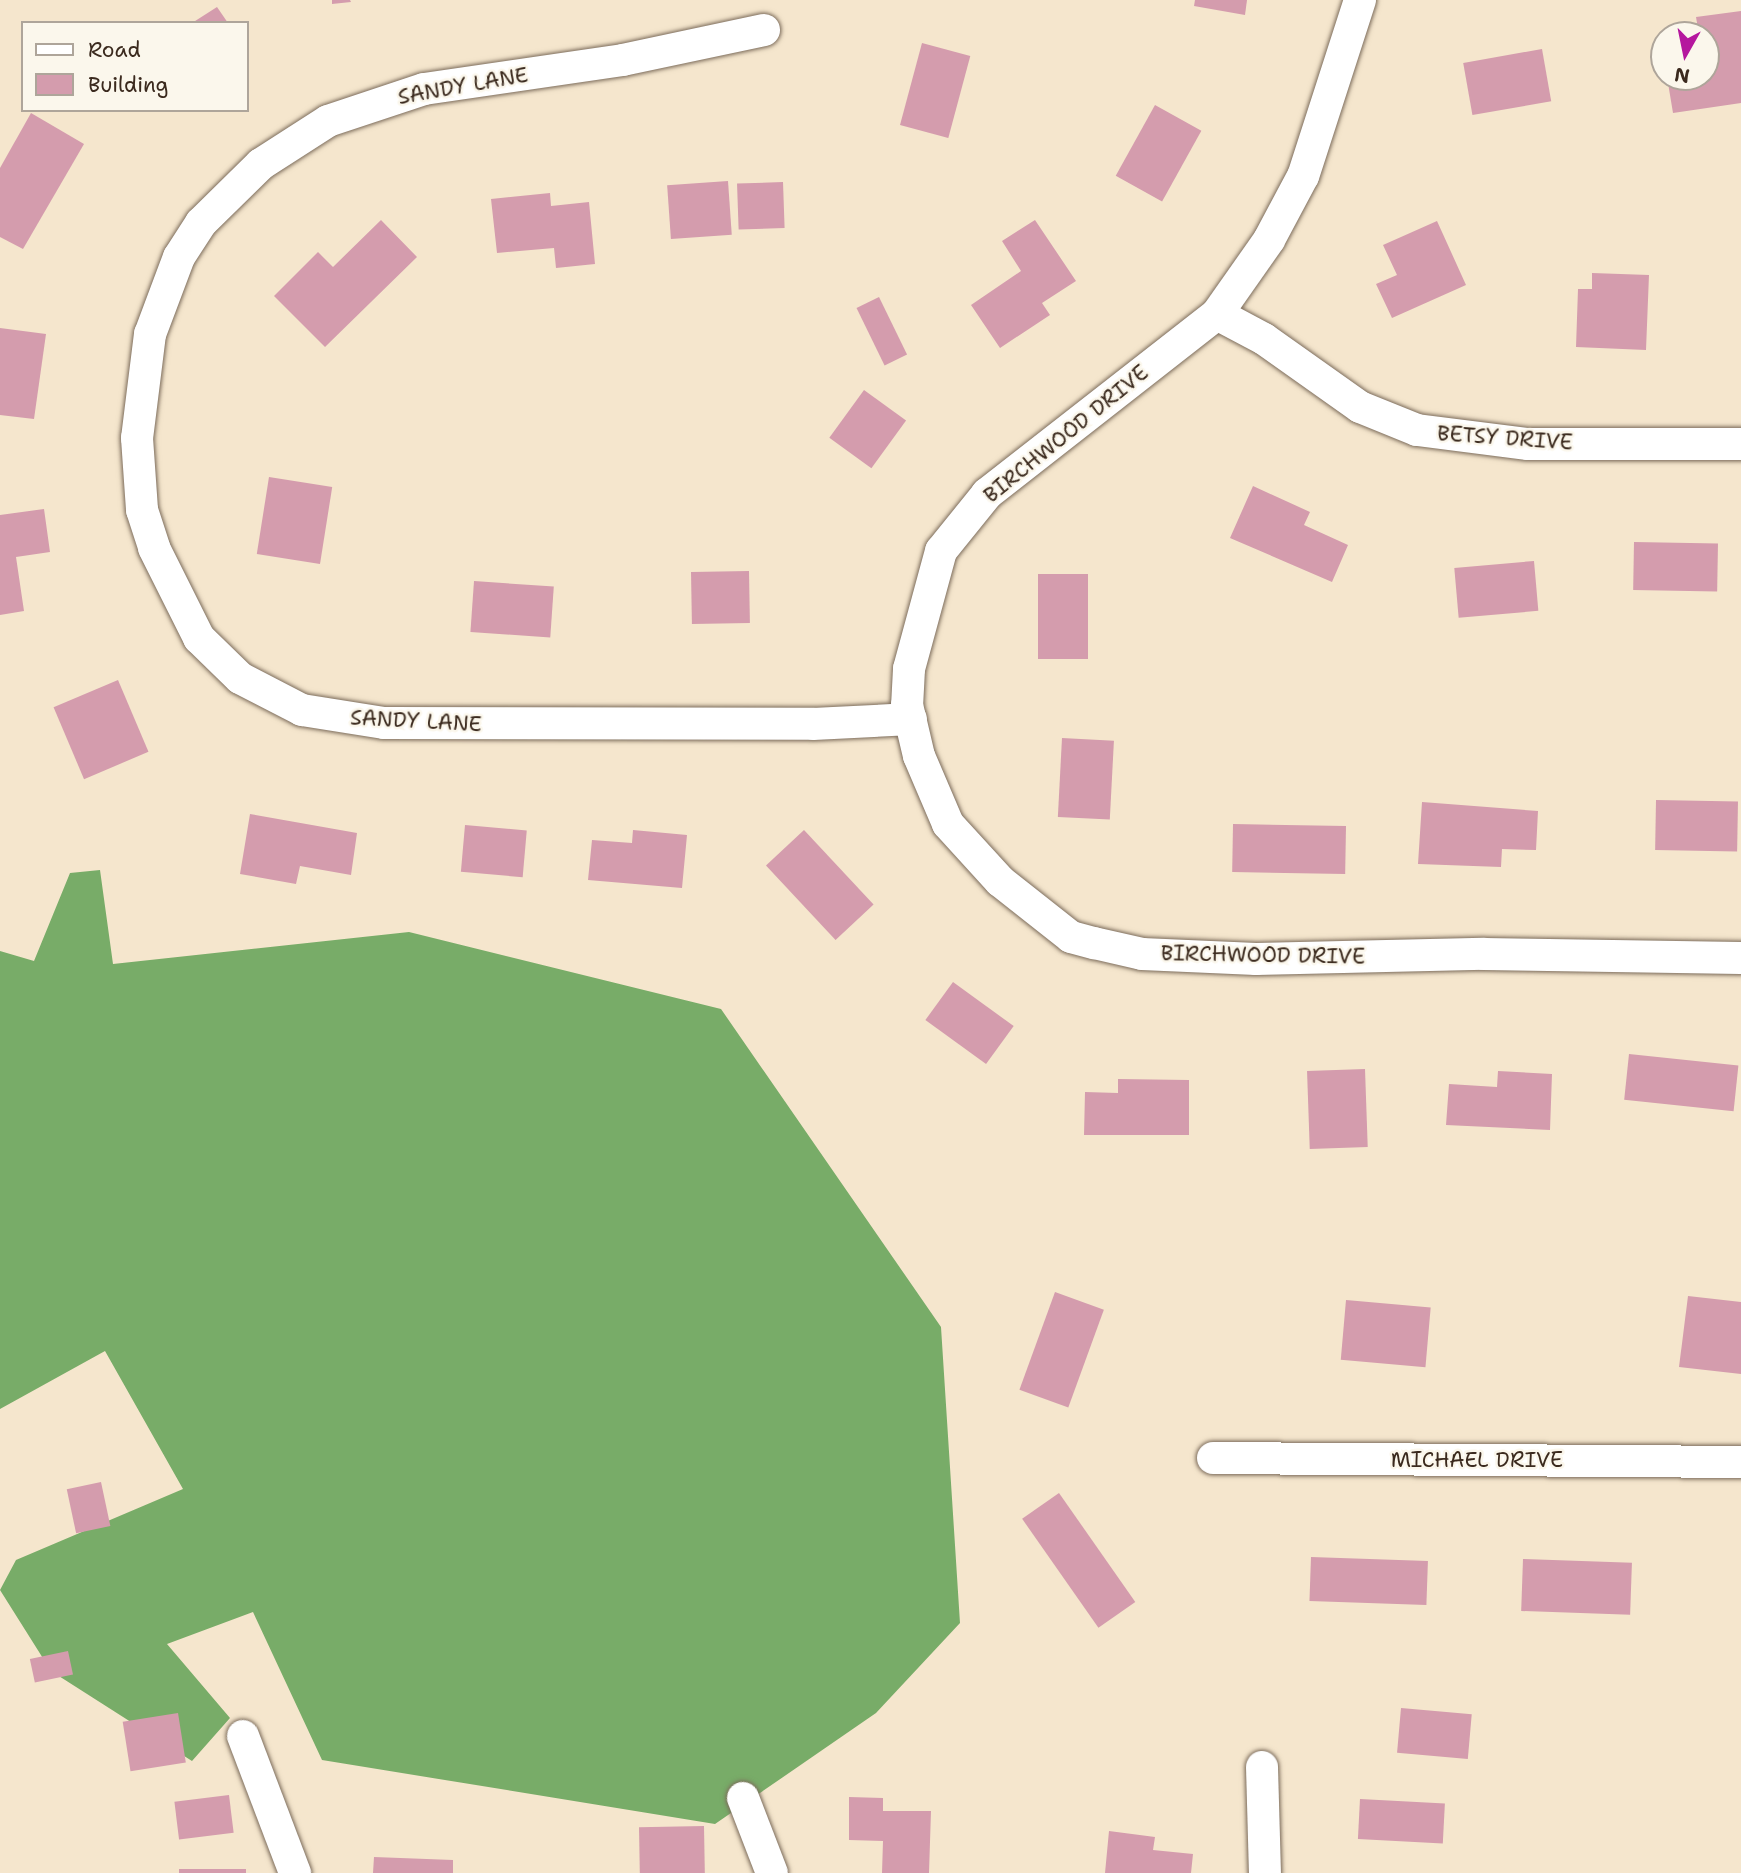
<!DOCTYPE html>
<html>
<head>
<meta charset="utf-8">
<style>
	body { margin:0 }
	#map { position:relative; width:1741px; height:1873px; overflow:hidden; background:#f5e6cd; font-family:"Shantell Sans",sans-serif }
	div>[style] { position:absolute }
	.forest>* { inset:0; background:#78ac68 }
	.building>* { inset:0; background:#d49cad; transform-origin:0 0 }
	.roads { filter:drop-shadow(0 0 2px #7c6c5b) drop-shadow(0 0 2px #7c6c5b) }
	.minor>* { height:32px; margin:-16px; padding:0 16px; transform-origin:16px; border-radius:16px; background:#fff }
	span { translate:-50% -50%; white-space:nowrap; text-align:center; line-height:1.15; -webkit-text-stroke:5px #fbf7ec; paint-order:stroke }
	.street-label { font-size:21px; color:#3b2a1e }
	.legend { position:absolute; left:21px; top:21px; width:228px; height:91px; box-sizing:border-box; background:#fbf7ec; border:2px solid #aea59a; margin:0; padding:9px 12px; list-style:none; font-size:21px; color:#3b2a1e }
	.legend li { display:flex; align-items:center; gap:14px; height:35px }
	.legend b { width:35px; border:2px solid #aea59a }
	.north { position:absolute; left:1650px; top:21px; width:70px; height:70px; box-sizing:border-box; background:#fbf7ec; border:2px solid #aea59a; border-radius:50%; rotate:189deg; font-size:19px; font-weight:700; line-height:28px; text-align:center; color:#3b2a1e }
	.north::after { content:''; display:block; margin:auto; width:24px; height:32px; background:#b5179e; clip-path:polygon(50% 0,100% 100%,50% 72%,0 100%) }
</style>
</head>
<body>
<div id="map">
	<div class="forest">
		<i style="clip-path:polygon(100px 870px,113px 964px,409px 932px,721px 1009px,941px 1327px,960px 1623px,876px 1713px,715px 1824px,322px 1760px,253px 1612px,167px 1644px,230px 1718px,192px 1761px,51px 1671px,0 1590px,16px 1560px,183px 1489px,105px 1351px,0 1409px,0 951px,34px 961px,70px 873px)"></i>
	</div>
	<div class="building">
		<i style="clip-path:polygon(332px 0,350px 0,351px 2px,332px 4px)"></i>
		<i style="clip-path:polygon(1195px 0,1247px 0,1245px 15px,1194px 6px)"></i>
		<i style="clip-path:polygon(217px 7px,228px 23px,192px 23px)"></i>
		<i style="clip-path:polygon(1741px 11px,1741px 103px,1673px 113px,1667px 77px,1706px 77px,1706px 35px,1699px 35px,1696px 17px)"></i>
		<i style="left:922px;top:43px;width:50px;height:85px;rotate:15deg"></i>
		<i style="left:1542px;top:49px;width:53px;height:80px;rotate:80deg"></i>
		<i style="left:1155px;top:105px;width:53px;height:81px;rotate:29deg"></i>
		<i style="clip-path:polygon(31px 113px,84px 144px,23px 249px,0 237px,0 168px)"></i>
		<i style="left:728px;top:181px;width:54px;height:61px;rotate:86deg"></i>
		<i style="left:783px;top:182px;width:46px;height:46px;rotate:88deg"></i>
		<i style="clip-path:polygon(550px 193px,551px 206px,589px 202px,595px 264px,556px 268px,554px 248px,497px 253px,491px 199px)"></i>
		<i style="clip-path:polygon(381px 220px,417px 257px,325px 347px,274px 296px,318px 252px,333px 267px)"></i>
		<i style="clip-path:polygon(1035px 220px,1076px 281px,1042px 303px,1050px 315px,1000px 348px,971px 305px,1021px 271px,1002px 241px)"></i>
		<i style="clip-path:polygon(1437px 221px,1466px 285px,1392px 318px,1376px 284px,1397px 275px,1383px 245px)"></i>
		<i style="clip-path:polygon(1592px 273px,1649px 275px,1646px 350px,1576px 347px,1578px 289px,1592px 289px)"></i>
		<i style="left:879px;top:297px;width:64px;height:25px;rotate:64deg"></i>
		<i style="clip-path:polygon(0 328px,46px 334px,34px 419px,0 415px)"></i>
		<i style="left:864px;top:390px;width:52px;height:59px;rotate:36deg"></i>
		<i style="left:269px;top:477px;width:64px;height:78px;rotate:9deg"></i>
		<i style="clip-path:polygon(1253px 486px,1310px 512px,1304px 525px,1348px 545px,1332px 582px,1230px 538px)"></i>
		<i style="clip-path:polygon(44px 509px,50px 552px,16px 557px,24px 611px,0 615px,0 515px)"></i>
		<i style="left:1634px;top:542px;width:84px;height:48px;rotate:1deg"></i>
		<i style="left:1534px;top:561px;width:50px;height:80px;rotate:85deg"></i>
		<i style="left:749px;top:571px;width:52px;height:58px;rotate:89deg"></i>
		<i style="left:1088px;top:574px;width:85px;height:50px;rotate:90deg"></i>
		<i style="left:474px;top:581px;width:80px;height:51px;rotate:4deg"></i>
		<i style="left:118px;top:680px;width:78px;height:70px;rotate:67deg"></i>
		<i style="left:1062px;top:738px;width:52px;height:79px;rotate:3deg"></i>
		<i style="left:1656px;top:800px;width:82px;height:50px;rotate:1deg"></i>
		<i style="clip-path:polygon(1422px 802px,1538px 811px,1536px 850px,1502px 849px,1501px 867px,1418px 864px)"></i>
		<i style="clip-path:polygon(250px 814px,357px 833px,351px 875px,300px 866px,296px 884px,240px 874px)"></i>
		<i style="left:465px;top:825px;width:62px;height:47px;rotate:5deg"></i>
		<i style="left:1346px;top:826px;width:48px;height:113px;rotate:91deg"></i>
		<i style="clip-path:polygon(633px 830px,687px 835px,682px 888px,588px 880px,592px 840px,632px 843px)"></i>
		<i style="left:804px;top:830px;width:102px;height:52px;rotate:47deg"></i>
		<i style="left:953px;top:982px;width:75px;height:47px;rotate:36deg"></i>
		<i style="left:1629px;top:1054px;width:110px;height:46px;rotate:6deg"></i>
		<i style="left:1365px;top:1069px;width:78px;height:58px;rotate:88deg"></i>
		<i style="clip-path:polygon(1498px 1071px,1552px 1074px,1550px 1130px,1446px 1125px,1449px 1084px,1497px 1087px)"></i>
		<i style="clip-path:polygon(1118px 1079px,1189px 1080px,1189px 1135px,1084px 1135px,1085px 1092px,1118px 1093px)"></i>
		<i style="left:1055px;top:1292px;width:52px;height:104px;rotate:20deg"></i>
		<i style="clip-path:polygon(1688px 1296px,1741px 1302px,1741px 1374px,1679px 1367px)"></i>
		<i style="left:1346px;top:1300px;width:85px;height:60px;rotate:5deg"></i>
		<i style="left:101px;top:1482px;width:45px;height:35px;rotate:78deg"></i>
		<i style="left:1059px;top:1493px;width:133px;height:45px;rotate:55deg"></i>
		<i style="left:1311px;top:1557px;width:117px;height:44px;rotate:2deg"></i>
		<i style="left:1523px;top:1559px;width:109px;height:52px;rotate:2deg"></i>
		<i style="left:68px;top:1651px;width:24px;height:39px;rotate:78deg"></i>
		<i style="left:1401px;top:1708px;width:71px;height:45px;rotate:5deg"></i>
		<i style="left:178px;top:1713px;width:50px;height:56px;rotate:81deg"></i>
		<i style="left:229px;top:1795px;width:38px;height:55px;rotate:83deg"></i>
		<i style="clip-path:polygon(849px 1797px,883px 1798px,883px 1811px,931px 1811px,929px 1873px,882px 1873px,883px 1841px,849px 1840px)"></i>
		<i style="left:1360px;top:1799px;width:85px;height:40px;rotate:3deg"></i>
		<i style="left:704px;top:1826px;width:47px;height:65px;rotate:89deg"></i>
		<i style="clip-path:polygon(1109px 1831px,1155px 1837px,1153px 1850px,1193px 1854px,1191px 1873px,1105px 1873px)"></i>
		<i style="clip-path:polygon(374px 1857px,453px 1860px,453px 1873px,373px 1873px)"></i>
		<i style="left:179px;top:1869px;width:67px;height:4px"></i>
	</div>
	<div class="roads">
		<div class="minor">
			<i style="left:1360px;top:0;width:185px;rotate:107.9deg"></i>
			<i style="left:1303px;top:176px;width:72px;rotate:118deg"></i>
			<i style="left:1269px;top:240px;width:90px;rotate:125.1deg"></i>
			<i style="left:1217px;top:314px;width:292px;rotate:142deg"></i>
			<i style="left:987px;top:494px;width:73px;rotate:128.9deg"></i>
			<i style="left:941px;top:551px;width:122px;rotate:105.2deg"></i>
			<i style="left:909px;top:669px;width:36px;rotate:93deg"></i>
			<i style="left:907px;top:705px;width:52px;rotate:76.8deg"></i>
			<i style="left:919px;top:756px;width:74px;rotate:66.9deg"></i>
			<i style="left:948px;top:824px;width:77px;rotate:47.6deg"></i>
			<i style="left:1000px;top:881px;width:90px;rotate:38.3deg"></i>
			<i style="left:1071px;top:937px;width:24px;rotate:15deg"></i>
			<i style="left:1094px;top:943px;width:49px;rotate:12.9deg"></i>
			<i style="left:1142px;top:954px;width:114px;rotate:2.5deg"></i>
			<i style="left:1256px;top:959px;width:228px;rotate:-1.3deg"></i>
			<i style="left:1484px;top:954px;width:257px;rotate:0.9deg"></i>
			<i style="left:764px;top:30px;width:144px;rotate:168deg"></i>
			<i style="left:623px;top:60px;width:201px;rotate:171.7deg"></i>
			<i style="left:424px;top:89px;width:101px;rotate:161.6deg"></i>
			<i style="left:328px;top:121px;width:80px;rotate:147.3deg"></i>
			<i style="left:261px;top:164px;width:84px;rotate:135.5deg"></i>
			<i style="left:201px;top:223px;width:40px;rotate:122.9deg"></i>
			<i style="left:179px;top:257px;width:82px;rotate:110.6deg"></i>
			<i style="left:150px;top:334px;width:105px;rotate:97.1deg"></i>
			<i style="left:137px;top:438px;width:72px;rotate:86deg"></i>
			<i style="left:142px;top:510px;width:40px;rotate:72deg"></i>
			<i style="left:154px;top:548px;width:101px;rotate:63.4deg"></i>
			<i style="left:199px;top:638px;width:57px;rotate:44.3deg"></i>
			<i style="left:240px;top:678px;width:70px;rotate:27.3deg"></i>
			<i style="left:302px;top:710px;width:83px;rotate:9deg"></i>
			<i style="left:384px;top:723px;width:429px;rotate:0.1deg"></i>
			<i style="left:813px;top:724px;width:98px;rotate:-2.9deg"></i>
			<i style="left:1217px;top:314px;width:53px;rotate:28deg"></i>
			<i style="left:1264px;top:339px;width:118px;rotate:35.3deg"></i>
			<i style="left:1360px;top:407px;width:61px;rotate:22deg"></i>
			<i style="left:1417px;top:430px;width:112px;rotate:7.2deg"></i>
			<i style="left:1528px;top:444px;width:213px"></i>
			<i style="left:1213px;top:1458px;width:528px;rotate:0.43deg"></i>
			<i style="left:243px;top:1736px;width:147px;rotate:69.2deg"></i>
			<i style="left:1262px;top:1767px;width:106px;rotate:88.4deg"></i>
			<i style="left:743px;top:1798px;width:80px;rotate:68.9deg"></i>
		</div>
	</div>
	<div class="street-label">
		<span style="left:463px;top:86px;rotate:-10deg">SANDY LANE</span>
		<span style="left:1066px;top:434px;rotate:-39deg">BIRCHWOOD DRIVE</span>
		<span style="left:1505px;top:438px;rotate:4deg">BETSY DRIVE</span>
		<span style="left:416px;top:721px;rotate:3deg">SANDY LANE</span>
		<span style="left:1263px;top:955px;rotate:1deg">BIRCHWOOD DRIVE</span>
		<span style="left:1477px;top:1460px">MICHAEL DRIVE</span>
	</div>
	<ul class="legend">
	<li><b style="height:9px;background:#fff"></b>Road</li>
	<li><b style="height:19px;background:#d49cad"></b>Building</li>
	</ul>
	<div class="north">N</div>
</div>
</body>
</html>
